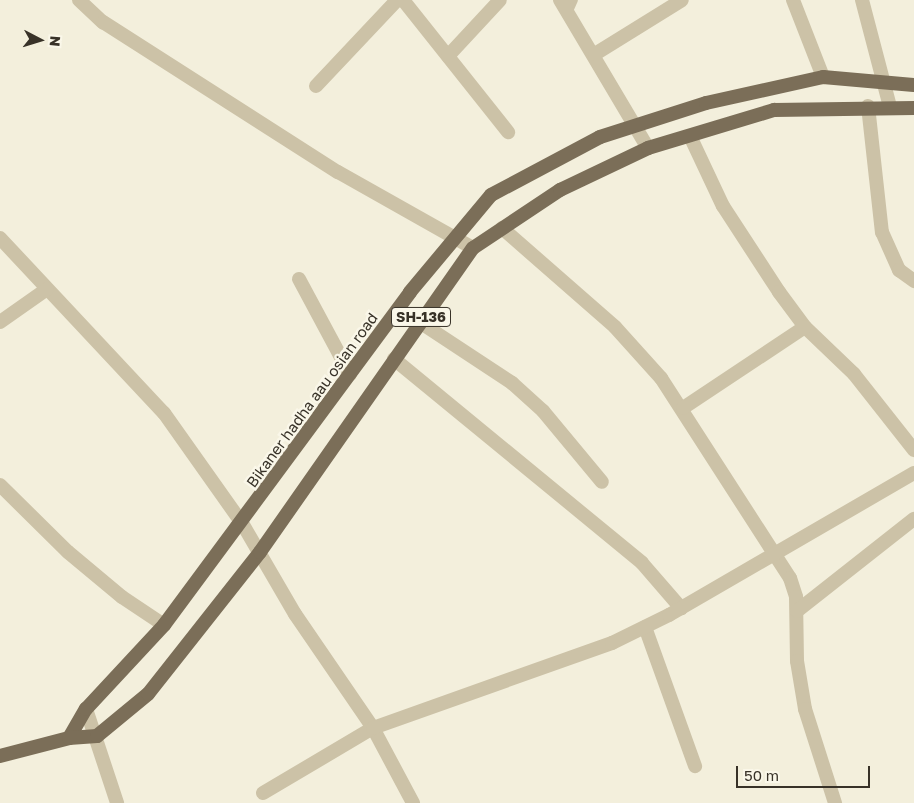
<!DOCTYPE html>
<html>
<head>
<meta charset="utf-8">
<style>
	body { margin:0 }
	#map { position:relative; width:914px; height:803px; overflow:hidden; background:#f3efdc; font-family:"Golos Text",sans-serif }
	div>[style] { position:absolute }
	.service>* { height:10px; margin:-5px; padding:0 5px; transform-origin:5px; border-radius:5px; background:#ccc2a7 }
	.minor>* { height:14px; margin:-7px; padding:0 7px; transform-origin:7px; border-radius:7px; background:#ccc2a7 }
	.primary>* { height:14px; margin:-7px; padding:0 7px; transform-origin:7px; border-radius:7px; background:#7b6e58 }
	span { translate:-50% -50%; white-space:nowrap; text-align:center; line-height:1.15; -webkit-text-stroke:5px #faf7e9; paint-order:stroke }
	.shield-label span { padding:1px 4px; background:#faf7e9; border:1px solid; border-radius:4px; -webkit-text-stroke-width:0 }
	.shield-label { font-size:14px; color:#383228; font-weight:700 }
	.street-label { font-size:15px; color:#383228 }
	.north { position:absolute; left:15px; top:15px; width:50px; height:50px; -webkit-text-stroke:4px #faf7e9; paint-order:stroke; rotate:95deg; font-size:14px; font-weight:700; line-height:20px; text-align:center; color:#383228 }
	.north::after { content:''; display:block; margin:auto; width:18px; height:22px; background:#383228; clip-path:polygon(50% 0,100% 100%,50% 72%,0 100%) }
	.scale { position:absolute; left:736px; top:766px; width:134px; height:22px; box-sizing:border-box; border:2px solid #383228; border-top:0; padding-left:6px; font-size:15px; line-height:18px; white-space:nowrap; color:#383228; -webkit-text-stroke:4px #faf7e9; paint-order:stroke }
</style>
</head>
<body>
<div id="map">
	<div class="service">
		<i style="left:568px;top:11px;width:12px;rotate:-66deg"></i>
	</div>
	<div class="minor">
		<i style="left:79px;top:0;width:33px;rotate:43deg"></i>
		<i style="left:103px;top:22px;width:279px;rotate:32.6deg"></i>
		<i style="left:338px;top:172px;width:155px;rotate:29.4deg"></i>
		<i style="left:403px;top:0;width:169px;rotate:51.5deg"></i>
		<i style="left:560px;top:0;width:172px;rotate:59.3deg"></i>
		<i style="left:793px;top:0;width:83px;rotate:68.7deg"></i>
		<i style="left:862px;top:0;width:111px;rotate:75.3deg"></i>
		<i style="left:595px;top:54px;width:102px;rotate:-31.8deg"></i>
		<i style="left:448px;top:56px;width:76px;rotate:-47.1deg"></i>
		<i style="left:316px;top:86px;width:118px;rotate:-46.7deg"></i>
		<i style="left:868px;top:106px;width:127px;rotate:83.7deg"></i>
		<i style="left:882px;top:232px;width:42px;rotate:65.9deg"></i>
		<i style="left:899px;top:270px;width:19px;rotate:36deg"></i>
		<i style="left:690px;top:136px;width:77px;rotate:64.8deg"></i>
		<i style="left:723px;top:206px;width:103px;rotate:56.9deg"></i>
		<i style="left:779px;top:292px;width:44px;rotate:53.4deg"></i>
		<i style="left:805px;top:327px;width:68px;rotate:43.8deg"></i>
		<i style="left:854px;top:374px;width:97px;rotate:51.7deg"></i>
		<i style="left:502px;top:228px;width:150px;rotate:41.2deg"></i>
		<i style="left:615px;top:327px;width:69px;rotate:48deg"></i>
		<i style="left:661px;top:378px;width:238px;rotate:57.2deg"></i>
		<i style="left:790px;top:578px;width:20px;rotate:72deg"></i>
		<i style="left:796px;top:597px;width:64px;rotate:89.1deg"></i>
		<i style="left:797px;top:661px;width:49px;rotate:80.5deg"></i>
		<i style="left:805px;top:709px;width:99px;rotate:72.3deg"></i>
		<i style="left:0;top:238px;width:240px;rotate:46.9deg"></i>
		<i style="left:164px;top:413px;width:135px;rotate:54.7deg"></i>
		<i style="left:242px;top:523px;width:105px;rotate:59.8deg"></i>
		<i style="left:295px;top:614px;width:138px;rotate:55.6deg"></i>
		<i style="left:373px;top:728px;width:85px;rotate:61.9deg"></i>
		<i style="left:299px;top:279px;width:108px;rotate:61.8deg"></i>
		<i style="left:418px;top:321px;width:113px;rotate:33.4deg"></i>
		<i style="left:512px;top:383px;width:42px;rotate:42.1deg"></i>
		<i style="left:543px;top:411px;width:92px;rotate:50.3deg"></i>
		<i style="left:0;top:322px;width:57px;rotate:-35.1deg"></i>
		<i style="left:394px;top:359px;width:321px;rotate:39.4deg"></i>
		<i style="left:642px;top:563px;width:60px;rotate:49.1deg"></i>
		<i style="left:683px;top:408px;width:146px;rotate:-33.6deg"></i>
		<i style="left:0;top:485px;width:95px;rotate:44.6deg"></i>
		<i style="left:68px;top:552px;width:70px;rotate:39.8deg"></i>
		<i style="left:122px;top:597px;width:50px;rotate:33.7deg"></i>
		<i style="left:797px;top:611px;width:149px;rotate:-38.2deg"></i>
		<i style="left:645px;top:627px;width:148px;rotate:70.2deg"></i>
		<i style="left:86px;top:709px;width:99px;rotate:71.7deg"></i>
		<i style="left:263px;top:793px;width:128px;rotate:-30.6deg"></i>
		<i style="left:373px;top:728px;width:254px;rotate:-19.6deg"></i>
		<i style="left:612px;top:643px;width:64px;rotate:-26.2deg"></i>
		<i style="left:669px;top:615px;width:283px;rotate:-30.1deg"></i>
	</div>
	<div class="primary">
		<i style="left:69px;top:738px;width:34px;rotate:-60deg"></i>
		<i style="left:86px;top:709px;width:115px;rotate:-47.1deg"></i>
		<i style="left:164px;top:625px;width:414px;rotate:-53.5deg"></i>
		<i style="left:410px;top:292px;width:126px;rotate:-50.1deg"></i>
		<i style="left:491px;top:195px;width:123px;rotate:-28deg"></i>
		<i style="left:600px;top:137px;width:111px;rotate:-17.8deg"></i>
		<i style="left:706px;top:103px;width:120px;rotate:-12.5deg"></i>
		<i style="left:823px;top:77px;width:91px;rotate:5deg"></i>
		<i style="left:0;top:756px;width:71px;rotate:-14.6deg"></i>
		<i style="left:69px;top:738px;width:28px;rotate:-4deg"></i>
		<i style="left:97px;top:736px;width:66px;rotate:-39.5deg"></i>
		<i style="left:148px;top:694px;width:181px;rotate:-51.7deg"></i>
		<i style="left:260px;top:552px;width:371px;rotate:-55deg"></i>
		<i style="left:473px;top:248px;width:105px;rotate:-33.7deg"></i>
		<i style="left:560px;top:190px;width:98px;rotate:-25.5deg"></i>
		<i style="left:648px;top:148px;width:132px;rotate:-16.8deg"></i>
		<i style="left:774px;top:110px;width:140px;rotate:-0.8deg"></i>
	</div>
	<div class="shield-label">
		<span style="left:421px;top:317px">SH-136</span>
	</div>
	<div class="street-label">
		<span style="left:312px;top:400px;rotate:-54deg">Bikaner hadha aau osian road</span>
	</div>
	<div class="north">N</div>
	<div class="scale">50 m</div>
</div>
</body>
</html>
